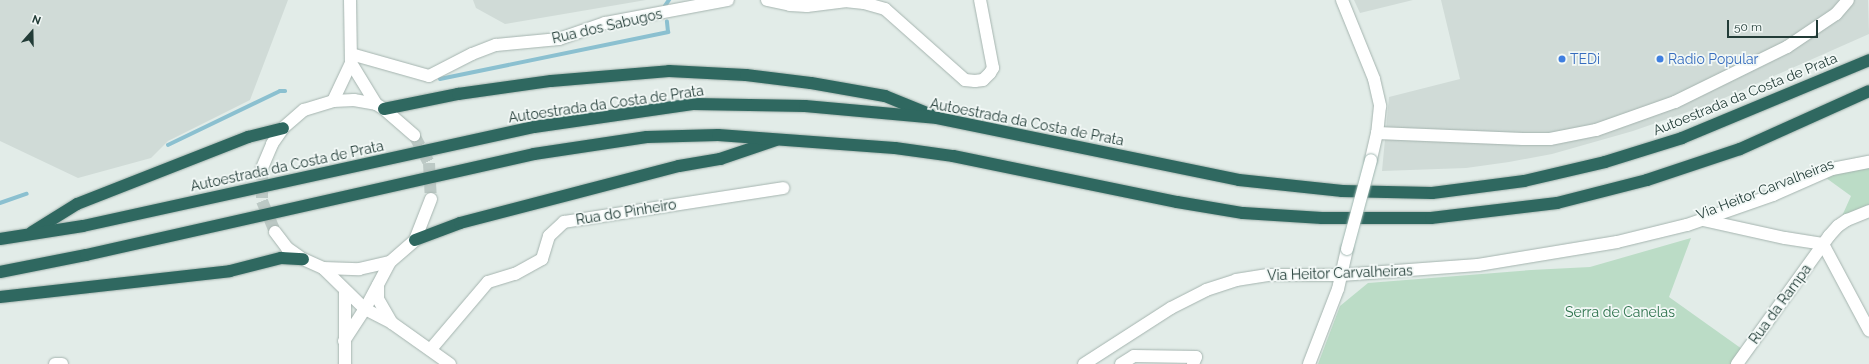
<!DOCTYPE html>
<html>
<head>
<meta charset="utf-8">
<style>
	body { margin:0 }
	#map { position:relative; width:1869px; height:364px; overflow:hidden; background:#e2ece8; font-family:Raleway,sans-serif }
	div>[style] { position:absolute }
	.built>* { inset:0; background:#d0dbd7 }
	.green>* { inset:0; background:#bbdcc6 }
	.stream>* { height:3.5px; margin:-1.75px; padding:0 1.75px; transform-origin:1.75px; border-radius:1.75px; background:#8bc0d0 }
	.secondary-tunnel>* { height:12px; margin-top:-6px; transform-origin:0; background:repeating-linear-gradient(90deg,#bcc9c5 0 12px,transparent 0 18px) }
	.roads { filter:drop-shadow(0 0 1px #a5b4af) drop-shadow(0 0 1px #a5b4af) }
	.street>* { height:12px; margin:-6px; padding:0 6px; transform-origin:6px; border-radius:6px; background:#fff }
	.secondary>* { height:12px; margin:-6px; padding:0 6px; transform-origin:6px; border-radius:6px; background:#fff }
	.highway>* { height:12px; margin:-6px; padding:0 6px; transform-origin:6px; border-radius:6px; background:#2f6860 }
	.bridges { filter:drop-shadow(0 0 1px #a0b7b1) drop-shadow(0 0 1px #a0b7b1) }
	.secondary-bridge>* { height:12px; margin:-6px; padding:0 6px; transform-origin:6px; border-radius:6px; background:#fff }
	.dots>* { width:11px; height:11px; translate:-50% -50%; box-sizing:border-box; border:2px solid #f2f8f6; border-radius:50% }
	span { translate:-50% -50%; white-space:nowrap; text-align:center; line-height:1.15; -webkit-text-stroke:3.5px #f2f8f6; paint-order:stroke }
	.street-label { font-size:14px; color:#223c37 }
	.shop-label { font-size:14px; color:#366cbe }
	.left { translate:0 -50%; text-align:left }
	.park-label { font-size:14px; color:#2d724c }
	.north { position:absolute; left:12px; top:12px; width:40px; height:40px; -webkit-text-stroke:3px #f2f8f6; paint-order:stroke; rotate:20deg; font-size:11px; font-weight:700; line-height:16px; text-align:center; color:#223c37 }
	.north::after { content:''; display:block; margin:auto; width:14px; height:18px; background:#223c37; clip-path:polygon(50% 0,100% 100%,50% 72%,0 100%) }
	.scale { position:absolute; left:1727px; top:20px; width:91px; height:18px; box-sizing:border-box; border:2px solid #223c37; border-top:0; padding-left:5px; font-size:12px; line-height:14px; white-space:nowrap; color:#223c37; -webkit-text-stroke:3px #f2f8f6; paint-order:stroke }
</style>
</head>
<body>
<div id="map">
	<div class="built">
		<i style="clip-path:polygon(0 0,288px 0,250px 100px,168px 141px,151px 158px,78px 178px,0 141px)"></i>
		<i style="clip-path:polygon(473px 0,646px 0,505px 24px,476px 8px)"></i>
		<i style="clip-path:polygon(1354px 0,1413px 0,1360px 13px)"></i>
		<i style="clip-path:polygon(1441px 0,1868px 0,1869px 34px,1713px 103px,1633px 131px,1552px 154px,1509px 162px,1466px 168px,1382px 171px,1389px 97px,1460px 79px)"></i>
	</div>
	<div class="green">
		<i style="clip-path:polygon(1869px 166px,1869px 206px,1842px 216px,1851px 196px,1822px 175px)"></i>
		<i style="clip-path:polygon(1691px 238px,1669px 297px,1742px 349px,1731px 364px,1318px 364px,1340px 306px,1368px 283px,1531px 270px,1590px 267px)"></i>
	</div>
	<div class="stream">
		<i style="left:665px;top:6px;width:7px;rotate:-56deg"></i>
		<i style="left:440px;top:79px;width:233px;rotate:-11.6deg"></i>
		<i style="left:668px;top:32px;width:10px;rotate:-96deg"></i>
		<i style="left:168px;top:145px;width:124px;rotate:-25.7deg"></i>
		<i style="left:280px;top:91px;width:5px"></i>
		<i style="left:0;top:203px;width:28px;rotate:-19deg"></i>
	</div>
	<div class="secondary-tunnel">
		<i style="left:414px;top:135px;width:32px;rotate:62deg"></i>
		<i style="left:429px;top:163px;width:36px;rotate:87deg"></i>
		<i style="left:262px;top:168px;width:33px;rotate:90deg"></i>
		<i style="left:262px;top:201px;width:34px;rotate:67deg"></i>
	</div>
	<div class="roads">
		<div class="street">
			<i style="left:767px;top:0;width:24px;rotate:12deg"></i>
			<i style="left:790px;top:5px;width:17px;rotate:3deg"></i>
			<i style="left:807px;top:6px;width:38px;rotate:-7deg"></i>
			<i style="left:845px;top:1px;width:19px;rotate:6deg"></i>
			<i style="left:864px;top:3px;width:22px;rotate:16deg"></i>
			<i style="left:885px;top:9px;width:107px;rotate:41.6deg"></i>
			<i style="left:965px;top:80px;width:10px;rotate:6deg"></i>
			<i style="left:975px;top:81px;width:8px;rotate:-7deg"></i>
			<i style="left:983px;top:80px;width:10px;rotate:-45deg"></i>
			<i style="left:990px;top:73px;width:6px;rotate:-59deg"></i>
			<i style="left:993px;top:68px;width:69px;rotate:-100.8deg"></i>
			<i style="left:351px;top:54px;width:81px;rotate:15.8deg"></i>
			<i style="left:429px;top:76px;width:48px;rotate:-27.1deg"></i>
			<i style="left:472px;top:54px;width:26px;rotate:-21deg"></i>
			<i style="left:496px;top:45px;width:63px;rotate:-5.4deg"></i>
			<i style="left:559px;top:39px;width:49px;rotate:-19.2deg"></i>
			<i style="left:605px;top:23px;width:125px;rotate:-10.6deg"></i>
			<i style="left:1703px;top:220px;width:84px;rotate:12.4deg"></i>
			<i style="left:1785px;top:238px;width:38px;rotate:9deg"></i>
			<i style="left:1823px;top:244px;width:98px;rotate:61.9deg"></i>
			<i style="left:431px;top:349px;width:88px;rotate:-49.6deg"></i>
			<i style="left:488px;top:282px;width:28px;rotate:-17deg"></i>
			<i style="left:515px;top:274px;width:31px;rotate:-29deg"></i>
			<i style="left:542px;top:259px;width:24px;rotate:-73deg"></i>
			<i style="left:549px;top:236px;width:21px;rotate:-43deg"></i>
			<i style="left:564px;top:222px;width:222px;rotate:-8.8deg"></i>
			<i style="left:55px;top:364px;width:7px"></i>
			<i style="left:1121px;top:364px;width:15px;rotate:-32deg"></i>
			<i style="left:1134px;top:356px;width:62px;rotate:0.9deg"></i>
			<i style="left:1196px;top:357px;width:8px;rotate:113deg"></i>
			<i style="left:1737px;top:364px;width:158px;rotate:-54.3deg"></i>
			<i style="left:1829px;top:236px;width:13px;rotate:-48deg"></i>
			<i style="left:1838px;top:226px;width:11px;rotate:-34deg"></i>
			<i style="left:1847px;top:220px;width:24px;rotate:-22deg"></i>
		</div>
		<div class="secondary">
			<i style="left:1342px;top:0;width:85px;rotate:67.9deg"></i>
			<i style="left:1374px;top:79px;width:28px;rotate:77deg"></i>
			<i style="left:1380px;top:106px;width:27px;rotate:96deg"></i>
			<i style="left:1377px;top:133px;width:28px;rotate:103deg"></i>
			<i style="left:351px;top:63px;width:48px;rotate:58.6deg"></i>
			<i style="left:333px;top:101px;width:42px;rotate:-64.7deg"></i>
			<i style="left:351px;top:63px;width:63px;rotate:-90.9deg"></i>
			<i style="left:1377px;top:133px;width:146px;rotate:2.4deg"></i>
			<i style="left:1523px;top:139px;width:27px"></i>
			<i style="left:1550px;top:139px;width:47px;rotate:-11.1deg"></i>
			<i style="left:1596px;top:130px;width:84px;rotate:-19.5deg"></i>
			<i style="left:1675px;top:102px;width:125px;rotate:-26.2deg"></i>
			<i style="left:1787px;top:47px;width:59px;rotate:-34deg"></i>
			<i style="left:1836px;top:14px;width:18px;rotate:-49deg"></i>
			<i style="left:262px;top:168px;width:26px;rotate:-67deg"></i>
			<i style="left:272px;top:144px;width:19px;rotate:-55deg"></i>
			<i style="left:283px;top:128px;width:28px;rotate:-41deg"></i>
			<i style="left:304px;top:110px;width:30px;rotate:-17deg"></i>
			<i style="left:333px;top:101px;width:21px;rotate:-3deg"></i>
			<i style="left:354px;top:100px;width:22px;rotate:10deg"></i>
			<i style="left:376px;top:104px;width:9px;rotate:32deg"></i>
			<i style="left:384px;top:109px;width:40px;rotate:41deg"></i>
			<i style="left:275px;top:232px;width:20px;rotate:53deg"></i>
			<i style="left:287px;top:248px;width:19px;rotate:35deg"></i>
			<i style="left:303px;top:259px;width:22px;rotate:24deg"></i>
			<i style="left:323px;top:268px;width:36px;rotate:2deg"></i>
			<i style="left:359px;top:269px;width:32px;rotate:-13deg"></i>
			<i style="left:390px;top:262px;width:33px;rotate:-41deg"></i>
			<i style="left:415px;top:240px;width:44px;rotate:-68.7deg"></i>
			<i style="left:323px;top:268px;width:59px;rotate:44.3deg"></i>
			<i style="left:365px;top:309px;width:30px;rotate:27deg"></i>
			<i style="left:392px;top:323px;width:71px;rotate:35.3deg"></i>
			<i style="left:378px;top:285px;width:14px;rotate:90deg"></i>
			<i style="left:378px;top:299px;width:28px;rotate:60deg"></i>
			<i style="left:345px;top:291px;width:73px;rotate:90deg"></i>
			<i style="left:344px;top:341px;width:38px;rotate:-57deg"></i>
			<i style="left:365px;top:309px;width:53px;rotate:-62deg"></i>
			<i style="left:1084px;top:364px;width:103px;rotate:-32.8deg"></i>
			<i style="left:1171px;top:308px;width:39px;rotate:-27deg"></i>
			<i style="left:1206px;top:290px;width:32px;rotate:-18deg"></i>
			<i style="left:1236px;top:280px;width:32px;rotate:-9deg"></i>
			<i style="left:1268px;top:275px;width:73px"></i>
			<i style="left:1341px;top:275px;width:137px;rotate:-4.2deg"></i>
			<i style="left:1478px;top:265px;width:141px;rotate:-9.4deg"></i>
			<i style="left:1617px;top:242px;width:72px;rotate:-13.7deg"></i>
			<i style="left:1687px;top:225px;width:91px;rotate:-19.2deg"></i>
			<i style="left:1773px;top:195px;width:64px;rotate:-23.8deg"></i>
			<i style="left:1832px;top:169px;width:38px;rotate:-11deg"></i>
			<i style="left:1309px;top:364px;width:80px;rotate:-68.9deg"></i>
			<i style="left:1338px;top:289px;width:41px;rotate:-77.3deg"></i>
		</div>
		<div class="highway">
			<i style="left:384px;top:109px;width:76px;rotate:-11.5deg"></i>
			<i style="left:458px;top:94px;width:94px;rotate:-8deg"></i>
			<i style="left:551px;top:81px;width:118px;rotate:-4.8deg"></i>
			<i style="left:669px;top:71px;width:77px;rotate:3deg"></i>
			<i style="left:746px;top:75px;width:65px;rotate:7deg"></i>
			<i style="left:811px;top:83px;width:75px;rotate:10deg"></i>
			<i style="left:885px;top:96px;width:48px;rotate:22.2deg"></i>
			<i style="left:32px;top:232px;width:53px;rotate:-31.9deg"></i>
			<i style="left:77px;top:204px;width:184px;rotate:-21.4deg"></i>
			<i style="left:248px;top:137px;width:36px;rotate:-14deg"></i>
			<i style="left:0;top:239px;width:84px;rotate:-8.9deg"></i>
			<i style="left:83px;top:226px;width:462px;rotate:-12.4deg"></i>
			<i style="left:534px;top:127px;width:162px;rotate:-8.2deg"></i>
			<i style="left:694px;top:104px;width:111px;rotate:1deg"></i>
			<i style="left:805px;top:106px;width:133px;rotate:5.2deg"></i>
			<i style="left:937px;top:118px;width:308px;rotate:11.6deg"></i>
			<i style="left:1239px;top:180px;width:104px;rotate:6.1deg"></i>
			<i style="left:1342px;top:191px;width:90px;rotate:1.3deg"></i>
			<i style="left:1432px;top:193px;width:93px;rotate:-7.4deg"></i>
			<i style="left:1524px;top:181px;width:83px;rotate:-13.2deg"></i>
			<i style="left:1605px;top:162px;width:81px;rotate:-17.3deg"></i>
			<i style="left:1682px;top:138px;width:203px;rotate:-22.6deg"></i>
			<i style="left:415px;top:240px;width:48px;rotate:-20.7deg"></i>
			<i style="left:460px;top:223px;width:226px;rotate:-14.6deg"></i>
			<i style="left:679px;top:166px;width:42px;rotate:-9.7deg"></i>
			<i style="left:720px;top:159px;width:59px;rotate:-18.7deg"></i>
			<i style="left:0;top:272px;width:88px;rotate:-11.2deg"></i>
			<i style="left:86px;top:255px;width:459px;rotate:-12.7deg"></i>
			<i style="left:534px;top:154px;width:114px;rotate:-8.6deg"></i>
			<i style="left:647px;top:137px;width:71px;rotate:-1.6deg"></i>
			<i style="left:718px;top:135px;width:177px;rotate:4.2deg"></i>
			<i style="left:895px;top:148px;width:59px;rotate:7.9deg"></i>
			<i style="left:953px;top:156px;width:229px;rotate:11.6deg"></i>
			<i style="left:1177px;top:202px;width:67px;rotate:9.5deg"></i>
			<i style="left:1243px;top:213px;width:79px;rotate:3.6deg"></i>
			<i style="left:1322px;top:218px;width:109px"></i>
			<i style="left:1431px;top:218px;width:127px;rotate:-6.8deg"></i>
			<i style="left:1557px;top:203px;width:93px;rotate:-14.3deg"></i>
			<i style="left:1647px;top:180px;width:98px;rotate:-18.4deg"></i>
			<i style="left:1740px;top:149px;width:141px;rotate:-24.2deg"></i>
			<i style="left:0;top:297px;width:231px;rotate:-6.4deg"></i>
			<i style="left:230px;top:271px;width:53px;rotate:-14.3deg"></i>
			<i style="left:281px;top:258px;width:22px;rotate:3deg"></i>
		</div>
	</div>
	<div class="bridges">
		<div class="secondary-bridge">
			<i style="left:1347px;top:249px;width:92px;rotate:-74.9deg"></i>
		</div>
	</div>
	<div class="dots">
		<i style="left:1562px;top:59px;background:#3f7fe0"></i>
		<i style="left:1660px;top:59px;background:#3f7fe0"></i>
	</div>
	<div class="street-label">
		<span style="left:607px;top:26px;rotate:-13deg">Rua dos Sabugos</span>
		<span style="left:1745px;top:94px;rotate:-22deg">Autoestrada da Costa de Prata</span>
		<span style="left:606px;top:104px;rotate:-8deg">Autoestrada da Costa de Prata</span>
		<span style="left:1027px;top:122px;rotate:11deg">Autoestrada da Costa de Prata</span>
		<span style="left:287px;top:166px;rotate:-12deg">Autoestrada da Costa de Prata</span>
		<span style="left:1765px;top:189px;rotate:-21deg">Via Heitor Carvalheiras</span>
		<span style="left:626px;top:212px;rotate:-9deg">Rua do Pinheiro</span>
		<span style="left:1340px;top:273px;rotate:-2deg">Via Heitor Carvalheiras</span>
		<span style="left:1780px;top:304px;rotate:-54deg">Rua da Rampa</span>
	</div>
	<div class="shop-label">
		<span class="left" style="left:1570px;top:59px">TEDi</span>
		<span class="left" style="left:1668px;top:59px">Radio Popular</span>
	</div>
	<div class="park-label">
		<span style="left:1620px;top:312px">Serra de Canelas</span>
	</div>
	<div class="north">N</div>
	<div class="scale">50 m</div>
</div>
</body>
</html>
